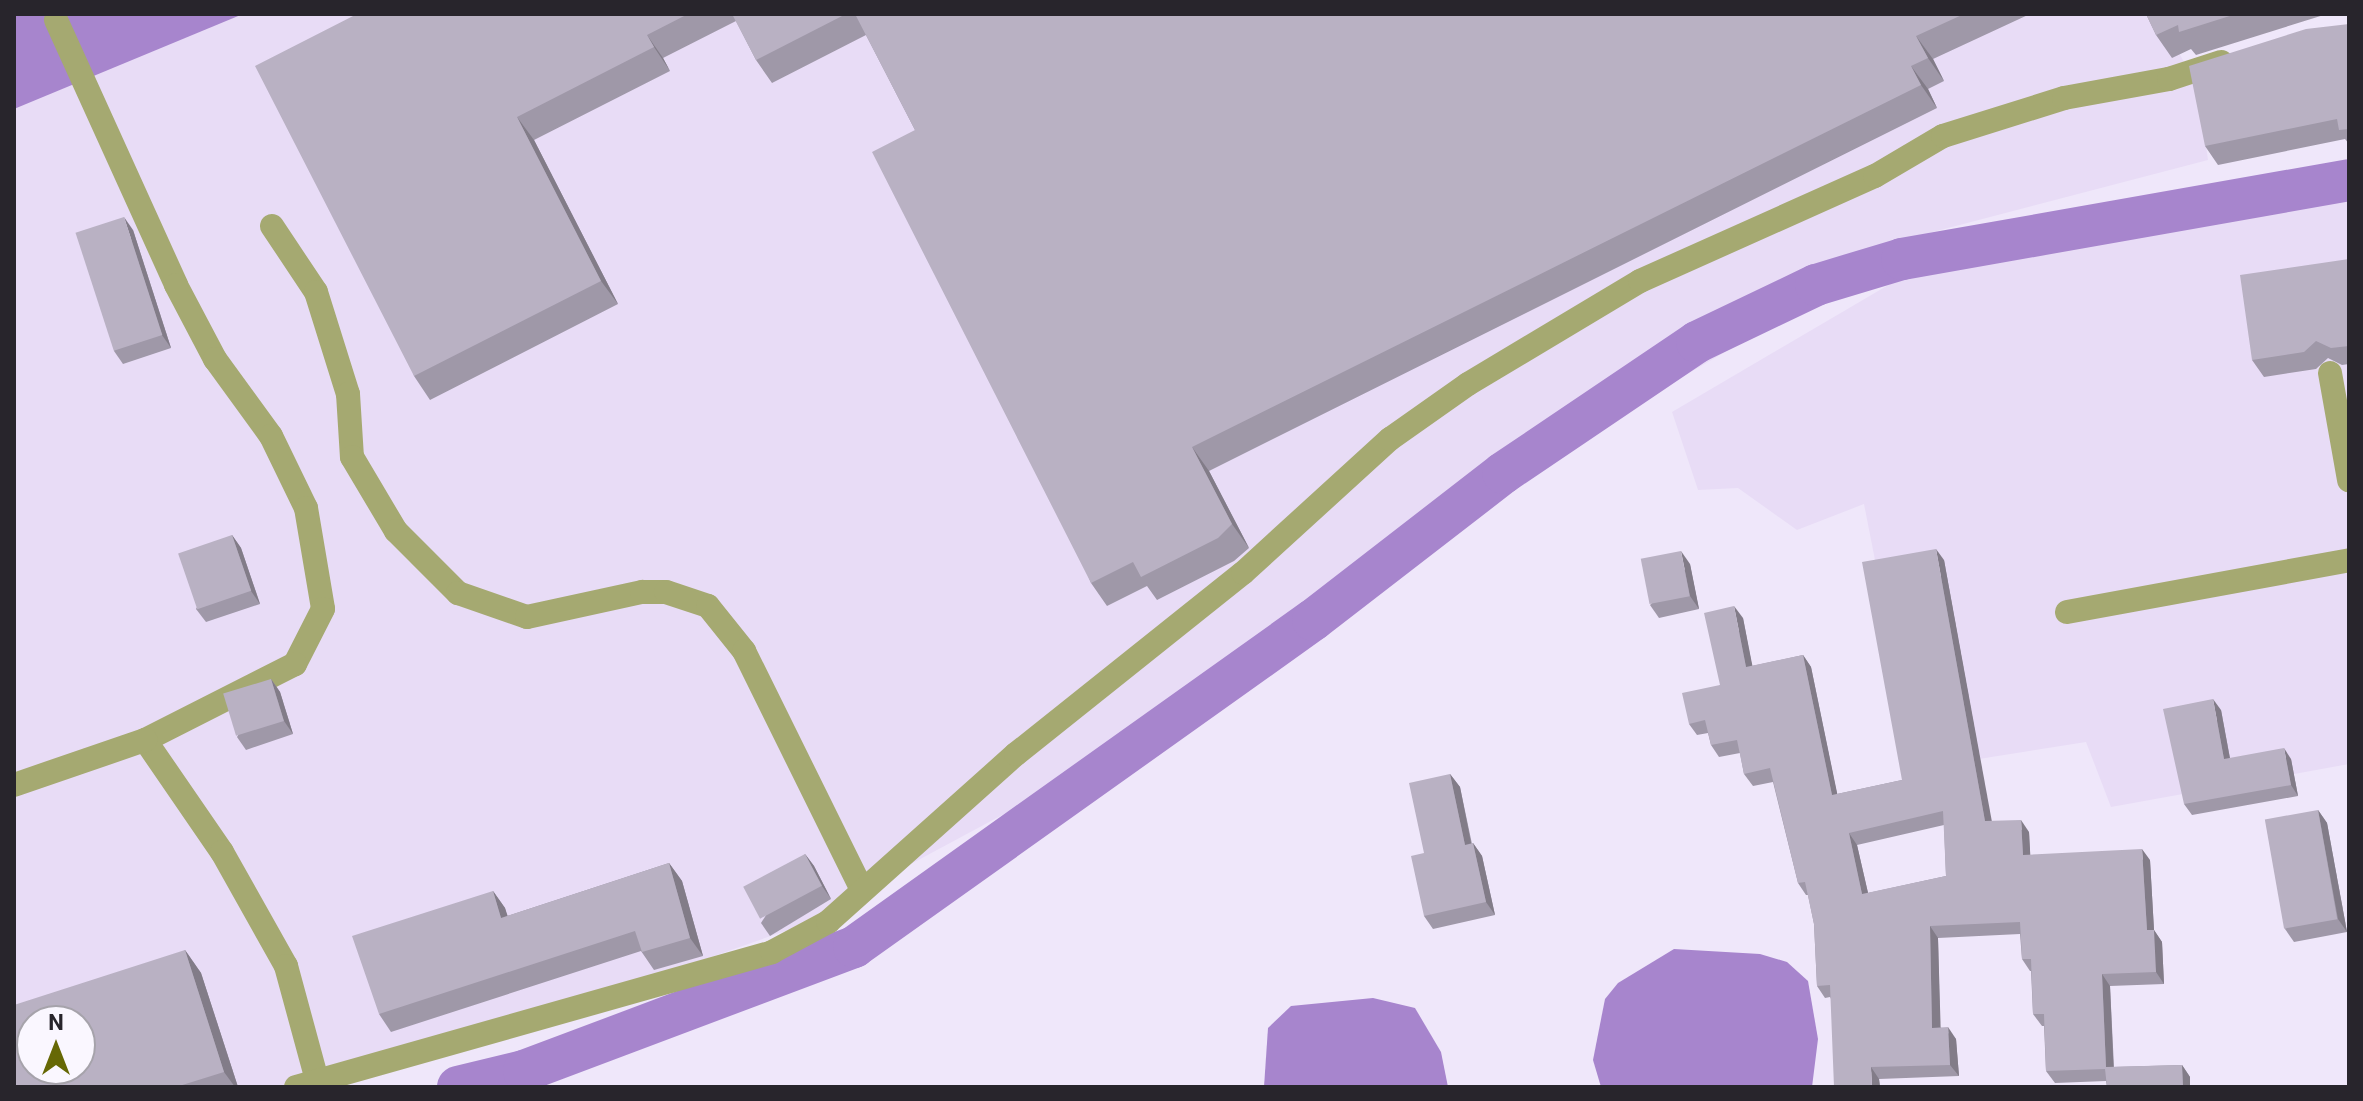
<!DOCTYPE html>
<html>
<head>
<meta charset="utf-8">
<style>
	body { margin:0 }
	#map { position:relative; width:2363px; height:1101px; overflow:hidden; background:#efe7fa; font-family:Roboto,sans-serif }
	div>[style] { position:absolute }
	.built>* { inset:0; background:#e8dcf6 }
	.water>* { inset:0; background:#a785cd }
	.canal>* { height:42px; margin:-21px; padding:0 21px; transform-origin:21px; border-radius:21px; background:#a785cd }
	.minor>* { height:24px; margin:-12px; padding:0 12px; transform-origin:12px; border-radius:12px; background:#a5a971 }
	.wall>* { inset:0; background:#9f98a8 }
	.shaded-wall>* { inset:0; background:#827c88 }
	.building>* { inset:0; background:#b9b1c3; transform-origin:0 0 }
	span { translate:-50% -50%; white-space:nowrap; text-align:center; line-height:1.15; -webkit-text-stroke:6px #faf7ff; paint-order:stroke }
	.frame { position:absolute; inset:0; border:16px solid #28252c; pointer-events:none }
	.north { position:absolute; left:16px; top:1005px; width:80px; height:80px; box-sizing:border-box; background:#faf7ff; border:2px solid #a6a3ab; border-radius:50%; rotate:0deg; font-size:22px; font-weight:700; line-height:32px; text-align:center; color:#28252c }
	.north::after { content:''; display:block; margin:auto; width:28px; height:36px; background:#666805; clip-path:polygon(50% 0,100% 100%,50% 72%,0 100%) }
</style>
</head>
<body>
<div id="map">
	<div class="built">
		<i style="clip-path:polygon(evenodd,14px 14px,2158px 14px,2198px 88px,2208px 160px,1929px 233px,1466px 503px,1216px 700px,788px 930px,340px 1087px,14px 1087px,14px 14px,32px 1021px,80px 1021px,80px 1069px,32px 1069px,32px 1021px)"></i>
		<i style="clip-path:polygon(2349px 184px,2349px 764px,2111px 807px,2086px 742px,1916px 769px,1864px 504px,1797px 530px,1738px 488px,1698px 490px,1672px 412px,1948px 250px,2208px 193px)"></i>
	</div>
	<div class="water">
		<i style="clip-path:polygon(14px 14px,243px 14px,14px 109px)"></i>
		<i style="clip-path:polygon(1674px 949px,1760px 954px,1787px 962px,1808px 981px,1818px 1039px,1812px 1087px,1601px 1087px,1593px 1060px,1605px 999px,1618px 983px)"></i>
		<i style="clip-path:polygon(1373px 998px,1415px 1008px,1441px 1052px,1448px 1087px,1264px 1087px,1268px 1028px,1291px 1006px)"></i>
	</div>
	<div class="canal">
		<i style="left:458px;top:1087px;width:68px;rotate:-13.6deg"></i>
		<i style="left:524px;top:1071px;width:353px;rotate:-20.6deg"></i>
		<i style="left:854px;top:947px;width:564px;rotate:-35.47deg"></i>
		<i style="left:1313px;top:620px;width:240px;rotate:-37.7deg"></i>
		<i style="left:1503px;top:473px;width:234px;rotate:-34deg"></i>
		<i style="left:1697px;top:342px;width:132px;rotate:-25.6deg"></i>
		<i style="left:1816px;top:285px;width:90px;rotate:-16.8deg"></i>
		<i style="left:1902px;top:259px;width:454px;rotate:-10deg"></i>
	</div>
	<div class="minor">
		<i style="left:56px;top:20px;width:291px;rotate:65.6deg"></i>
		<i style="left:176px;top:285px;width:84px;rotate:62.2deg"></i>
		<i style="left:215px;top:359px;width:95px;rotate:54deg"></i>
		<i style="left:271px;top:436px;width:80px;rotate:64.1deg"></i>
		<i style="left:306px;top:508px;width:102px;rotate:80.4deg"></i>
		<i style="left:323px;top:609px;width:62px;rotate:117deg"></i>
		<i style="left:295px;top:664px;width:168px;rotate:153.1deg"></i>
		<i style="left:145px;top:740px;width:136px;rotate:55.5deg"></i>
		<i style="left:222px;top:852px;width:131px;rotate:60.7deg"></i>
		<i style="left:286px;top:966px;width:118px;rotate:74.8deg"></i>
		<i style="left:272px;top:226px;width:79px;rotate:56.3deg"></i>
		<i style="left:316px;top:292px;width:107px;rotate:72.6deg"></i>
		<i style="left:348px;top:394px;width:63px;rotate:86.4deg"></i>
		<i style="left:352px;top:457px;width:86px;rotate:59.3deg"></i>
		<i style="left:396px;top:531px;width:88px;rotate:45deg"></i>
		<i style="left:458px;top:593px;width:73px;rotate:19.2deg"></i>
		<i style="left:527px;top:617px;width:118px;rotate:-12.3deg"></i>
		<i style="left:642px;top:592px;width:24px"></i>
		<i style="left:666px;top:592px;width:44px;rotate:18.4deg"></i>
		<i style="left:708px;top:606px;width:58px;rotate:51.3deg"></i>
		<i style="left:744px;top:651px;width:267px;rotate:63.7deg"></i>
		<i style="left:2330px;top:373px;width:109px;rotate:79.9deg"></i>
		<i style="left:2067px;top:612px;width:287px;rotate:-10.4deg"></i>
		<i style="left:14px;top:785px;width:139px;rotate:-19deg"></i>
		<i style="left:296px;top:1087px;width:495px;rotate:-15.8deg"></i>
		<i style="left:772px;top:952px;width:64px;rotate:-28.2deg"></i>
		<i style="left:828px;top:922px;width:252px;rotate:-41.8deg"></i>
		<i style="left:1016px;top:754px;width:290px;rotate:-38.6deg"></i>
		<i style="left:1243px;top:573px;width:199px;rotate:-42.4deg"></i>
		<i style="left:1390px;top:439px;width:95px;rotate:-35.2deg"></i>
		<i style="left:1468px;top:384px;width:200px;rotate:-30.9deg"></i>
		<i style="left:1640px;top:281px;width:257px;rotate:-24.1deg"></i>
		<i style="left:1875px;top:176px;width:79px;rotate:-30.5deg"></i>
		<i style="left:1943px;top:136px;width:127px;rotate:-17.4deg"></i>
		<i style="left:2064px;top:98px;width:107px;rotate:-10.3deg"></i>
		<i style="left:2169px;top:79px;width:55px;rotate:-18.1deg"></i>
	</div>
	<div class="wall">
		<i style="clip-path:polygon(357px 14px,2030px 14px,1933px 59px,1944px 81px,1928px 89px,1937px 108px,1209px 471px,1249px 548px,1234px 561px,1157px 600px,1147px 586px,1107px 606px,1091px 583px,915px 130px,866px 35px,772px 83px,756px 60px,736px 21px,663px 58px,670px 71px,534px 140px,618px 304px,430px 400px,414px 376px)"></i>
		<i style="clip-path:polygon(2146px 14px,2327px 14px,2196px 55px,2191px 49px,2172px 58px,2156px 35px)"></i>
		<i style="clip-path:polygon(2349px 24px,2349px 144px,2345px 139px,2218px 165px,2205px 146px)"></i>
		<i style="clip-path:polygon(133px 230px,171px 348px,123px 364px,114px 351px)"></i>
		<i style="clip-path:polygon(2349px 259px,2349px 364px,2342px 365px,2328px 358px,2316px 369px,2264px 377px,2252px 360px)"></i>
		<i style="clip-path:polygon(232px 535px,241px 548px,260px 604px,206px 622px,196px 609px)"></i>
		<i style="clip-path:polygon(evenodd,1944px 560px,1991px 821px,2029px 832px,2030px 855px,2150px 860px,2154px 930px,2162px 942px,2164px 984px,2110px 986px,2114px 1067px,2182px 1065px,2190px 1077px,2190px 1087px,2107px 1087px,2106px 1081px,2055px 1083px,2046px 1071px,2044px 1026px,2042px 1026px,2033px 1014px,2031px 971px,2030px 971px,2022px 959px,2020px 934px,1938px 938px,1940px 1027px,1956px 1039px,1959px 1076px,1879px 1079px,1880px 1087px,1830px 997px,1825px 998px,1817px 986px,1814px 924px,1808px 895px,1806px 895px,1798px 883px,1773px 782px,1753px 786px,1744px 774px,1740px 753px,1719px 757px,1711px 745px,1708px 733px,1697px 735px,1689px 724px,1720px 685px,1743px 618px,1752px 666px,1803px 655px,1811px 667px,1837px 794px,1902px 780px,1944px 560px,1944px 825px,1946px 876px,1868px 893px,1857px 845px,1944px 825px)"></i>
		<i style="clip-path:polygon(1690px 564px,1699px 609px,1659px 618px,1650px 605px)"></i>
		<i style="clip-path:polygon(271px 679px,280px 692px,293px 734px,246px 750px,237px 737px)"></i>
		<i style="clip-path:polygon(2221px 710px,2230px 758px,2291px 759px,2298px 796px,2192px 815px,2184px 804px)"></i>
		<i style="clip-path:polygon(1450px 774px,1460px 787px,1472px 844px,1473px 843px,1482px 856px,1495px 915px,1433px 929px,1424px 916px,1424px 853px)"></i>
		<i style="clip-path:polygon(2318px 810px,2327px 823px,2347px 932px,2294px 942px,2285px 929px)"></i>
		<i style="clip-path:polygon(805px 854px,814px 866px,831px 899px,770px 936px,761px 923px)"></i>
		<i style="clip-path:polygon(669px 863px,682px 881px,703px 956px,654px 970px,641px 951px,391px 1032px,379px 1014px,493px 891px,505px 908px,507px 916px)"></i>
		<i style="clip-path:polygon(185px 950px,201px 973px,238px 1087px,14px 1087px)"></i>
	</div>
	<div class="shaded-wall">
		<i style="clip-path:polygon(647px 35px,663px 58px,670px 71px,654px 47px)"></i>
		<i style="clip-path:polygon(1916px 36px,1933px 59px,1944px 81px,1928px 58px)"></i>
		<i style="clip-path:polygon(1911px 66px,1928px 89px,1937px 108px,1921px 85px)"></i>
		<i style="clip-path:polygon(517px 117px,534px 140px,618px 304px,601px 281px)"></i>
		<i style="clip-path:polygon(124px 217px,133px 230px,171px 348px,162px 335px)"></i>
		<i style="clip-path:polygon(1192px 447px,1209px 471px,1249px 548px,1232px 524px)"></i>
		<i style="clip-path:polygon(232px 535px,241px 548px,260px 604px,251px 591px)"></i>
		<i style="clip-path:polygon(1936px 549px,1944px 560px,1994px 833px,1985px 821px)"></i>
		<i style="clip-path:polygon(1681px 551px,1690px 564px,1699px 609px,1690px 596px)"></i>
		<i style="clip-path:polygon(1734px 606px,1743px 618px,1755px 679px,1746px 667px)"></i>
		<i style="clip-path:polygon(1803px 655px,1811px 667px,1840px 807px,1832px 795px)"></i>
		<i style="clip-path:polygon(271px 679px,280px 692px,293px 734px,284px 721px)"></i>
		<i style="clip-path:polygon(2213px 699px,2221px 710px,2232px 770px,2224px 759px)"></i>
		<i style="clip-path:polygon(2284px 748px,2291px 759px,2298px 796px,2291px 785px)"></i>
		<i style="clip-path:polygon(1450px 774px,1460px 787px,1474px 858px,1465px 845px)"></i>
		<i style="clip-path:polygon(2318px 810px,2327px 823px,2347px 932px,2338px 919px)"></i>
		<i style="clip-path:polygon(2021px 820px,2029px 832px,2031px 867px,2023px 855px)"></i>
		<i style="clip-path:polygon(1849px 833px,1857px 845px,1871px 906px,1862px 894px)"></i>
		<i style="clip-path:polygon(1473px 843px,1482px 856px,1495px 915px,1486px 902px)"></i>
		<i style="clip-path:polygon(2142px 849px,2150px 860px,2154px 930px,2162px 942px,2164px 984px,2156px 972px,2147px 930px)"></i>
		<i style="clip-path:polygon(805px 854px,814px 866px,831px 899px,822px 886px)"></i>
		<i style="clip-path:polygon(669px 863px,682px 881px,703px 956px,690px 938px)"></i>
		<i style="clip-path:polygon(493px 891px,505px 908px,514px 935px,501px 918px)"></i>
		<i style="clip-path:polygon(1930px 926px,1938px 938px,1941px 1040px,1932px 1028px)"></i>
		<i style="clip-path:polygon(185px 950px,201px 973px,238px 1087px,235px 1087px,224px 1072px)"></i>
		<i style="clip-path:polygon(2102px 974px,2110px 986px,2114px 1079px,2106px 1067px)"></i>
		<i style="clip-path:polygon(1948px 1027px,1956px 1039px,1959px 1076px,1950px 1065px)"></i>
		<i style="clip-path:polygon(2182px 1065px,2190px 1077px,2190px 1087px,2183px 1087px)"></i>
		<i style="clip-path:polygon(1871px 1067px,1879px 1079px,1880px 1087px,1872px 1087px)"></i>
	</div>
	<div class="building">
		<i style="clip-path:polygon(357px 14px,688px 14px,647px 35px,654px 47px,517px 117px,601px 281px,414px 376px,255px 66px)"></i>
		<i style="clip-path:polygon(732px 14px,846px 14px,756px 60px)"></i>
		<i style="clip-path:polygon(855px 14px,1964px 14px,1916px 36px,1928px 58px,1911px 66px,1921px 85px,1192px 447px,1232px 524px,1218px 538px,1141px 577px,1133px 562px,1091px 583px,872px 152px,915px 130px)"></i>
		<i style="clip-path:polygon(2146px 14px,2236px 14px,2179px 32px,2178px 25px,2156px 35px)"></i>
		<i style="clip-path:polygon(2349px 24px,2349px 129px,2339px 130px,2337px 119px,2205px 146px,2189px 66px,2306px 29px)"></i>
		<i style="left:124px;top:217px;width:124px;height:51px;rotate:72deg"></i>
		<i style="clip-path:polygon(2349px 259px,2349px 346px,2331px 348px,2316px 341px,2304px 352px,2252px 360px,2240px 275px)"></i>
		<i style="left:232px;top:535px;width:59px;height:57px;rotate:71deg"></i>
		<i style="clip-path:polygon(evenodd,1936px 549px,1985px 821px,2021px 820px,2023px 855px,2142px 849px,2147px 930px,2154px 930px,2156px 972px,2102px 974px,2106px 1067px,2182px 1065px,2183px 1087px,2107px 1087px,2105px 1069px,2046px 1071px,2044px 1014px,2033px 1014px,2031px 959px,2022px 959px,2020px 922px,1930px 926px,1932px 1028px,1948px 1027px,1950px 1065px,1871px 1067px,1872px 1087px,1834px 1087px,1830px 985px,1817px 986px,1814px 924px,1805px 882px,1798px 883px,1770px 768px,1744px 774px,1737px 740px,1711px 745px,1705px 720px,1689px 724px,1682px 693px,1720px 685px,1704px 613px,1734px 606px,1746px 667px,1803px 655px,1832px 795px,1902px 780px,1862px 562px,1936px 549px,1943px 811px,1946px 876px,1862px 894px,1849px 833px,1943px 811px)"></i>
		<i style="left:1681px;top:551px;width:46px;height:41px;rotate:79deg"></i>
		<i style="left:271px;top:679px;width:44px;height:50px;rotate:73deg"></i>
		<i style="clip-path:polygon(2213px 699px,2224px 759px,2284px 748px,2291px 785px,2184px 804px,2163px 709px)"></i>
		<i style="clip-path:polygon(1450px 774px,1465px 845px,1473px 843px,1486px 902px,1424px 916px,1411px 856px,1424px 853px,1409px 783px)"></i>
		<i style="left:2318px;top:810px;width:111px;height:54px;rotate:80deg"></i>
		<i style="left:805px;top:854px;width:36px;height:70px;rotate:62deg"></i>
		<i style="clip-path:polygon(669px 863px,690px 938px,642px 952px,635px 931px,379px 1014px,352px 936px,493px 891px,501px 918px)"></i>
		<i style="clip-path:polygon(evenodd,185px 950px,224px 1072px,176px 1087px,14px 1087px,14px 1005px,185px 950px,32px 1021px,80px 1021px,80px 1069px,32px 1069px,32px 1021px)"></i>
	</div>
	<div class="frame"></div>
	<div class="north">N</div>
</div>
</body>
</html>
